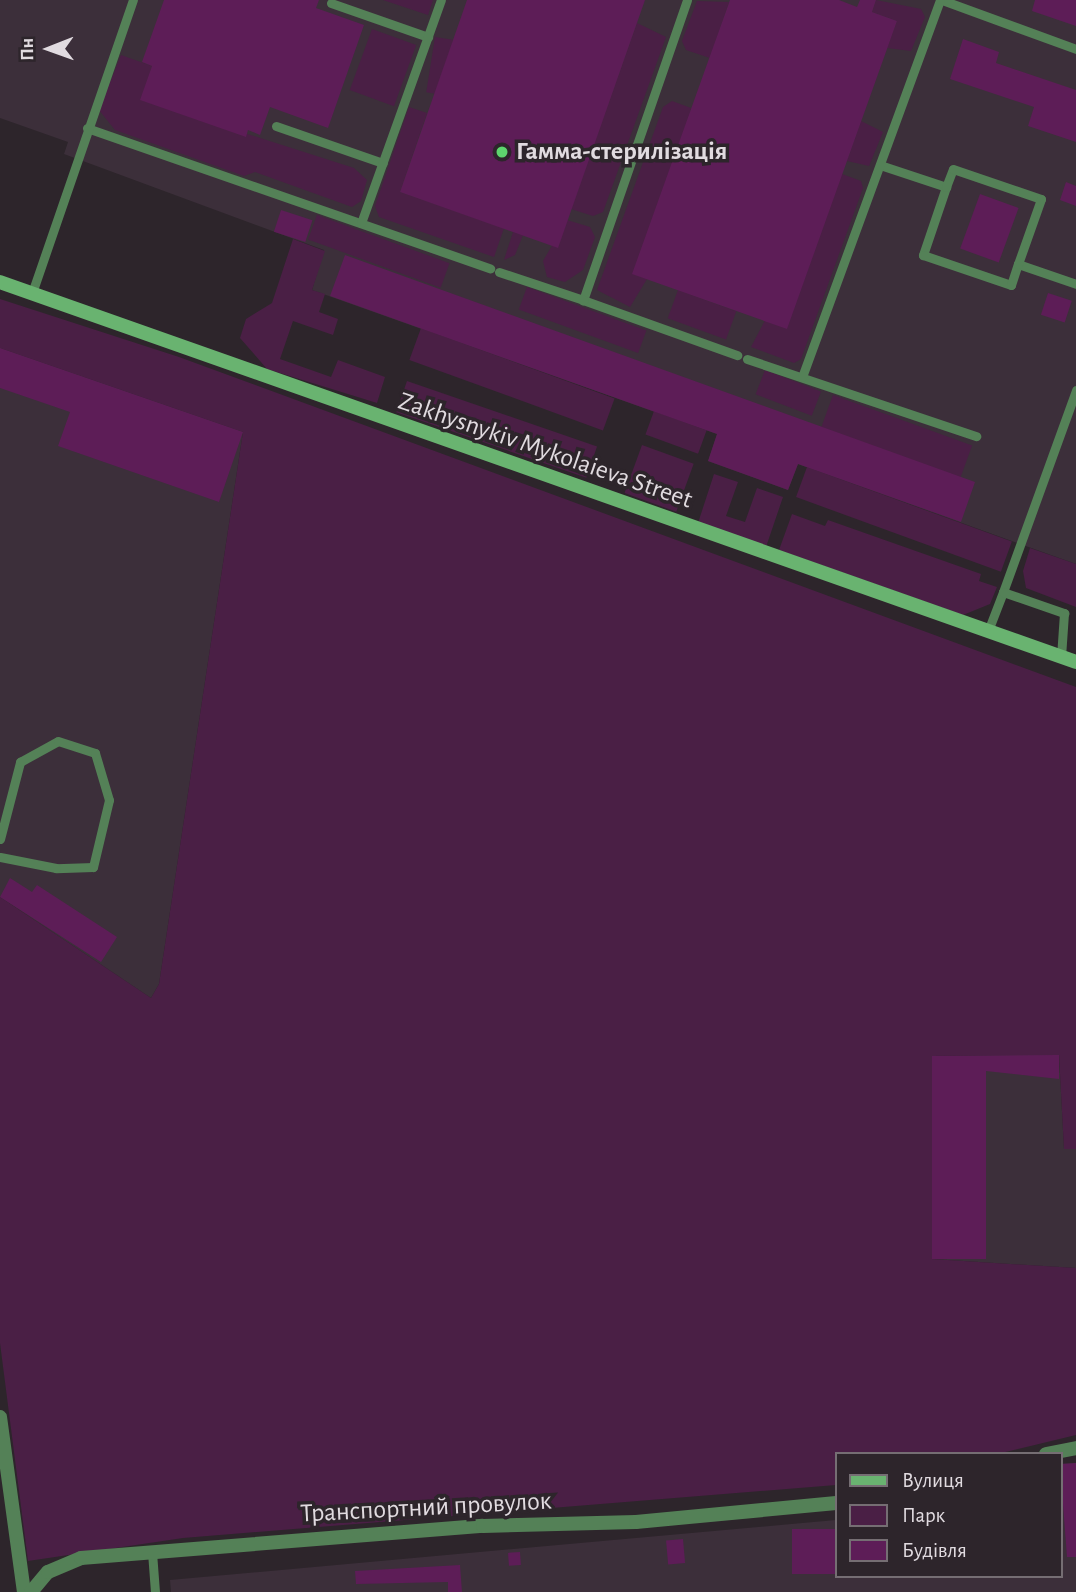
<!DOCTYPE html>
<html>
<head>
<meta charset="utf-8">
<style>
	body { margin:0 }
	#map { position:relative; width:1076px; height:1592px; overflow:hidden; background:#2d252b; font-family:"Alegreya Sans",sans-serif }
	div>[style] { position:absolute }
	.built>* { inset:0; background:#3c2f3a }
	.green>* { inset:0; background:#4a1f45; transform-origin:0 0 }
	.building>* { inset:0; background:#5d1d57; transform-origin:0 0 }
	.lane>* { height:9px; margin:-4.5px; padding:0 4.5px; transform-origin:4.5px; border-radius:4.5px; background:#548157 }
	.street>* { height:14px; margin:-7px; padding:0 7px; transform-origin:7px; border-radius:7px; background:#548157 }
	.secondary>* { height:14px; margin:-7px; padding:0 7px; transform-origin:7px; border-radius:7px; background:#69b370 }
	.dots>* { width:19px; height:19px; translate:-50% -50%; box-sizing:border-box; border:4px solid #2d252b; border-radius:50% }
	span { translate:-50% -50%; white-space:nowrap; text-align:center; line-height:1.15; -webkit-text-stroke:7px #2d252b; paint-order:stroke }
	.poi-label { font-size:26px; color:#e1dbe0; font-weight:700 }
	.left { translate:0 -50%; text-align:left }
	.street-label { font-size:26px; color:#e1dbe0 }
	.legend { position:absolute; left:835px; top:1452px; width:228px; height:126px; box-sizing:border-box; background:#2d252b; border:2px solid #756e73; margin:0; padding:9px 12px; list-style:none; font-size:21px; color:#e1dbe0 }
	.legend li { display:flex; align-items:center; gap:14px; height:35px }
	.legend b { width:35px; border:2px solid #756e73 }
	.north { position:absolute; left:14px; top:14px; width:70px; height:70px; -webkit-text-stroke:5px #2d252b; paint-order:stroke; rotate:269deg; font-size:19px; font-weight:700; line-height:28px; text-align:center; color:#e1dbe0 }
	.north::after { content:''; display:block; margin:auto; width:24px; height:32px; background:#e1dbe0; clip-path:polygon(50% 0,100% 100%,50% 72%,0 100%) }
</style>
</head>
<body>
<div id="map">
	<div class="built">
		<i style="clip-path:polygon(0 0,1076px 0,1076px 564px,798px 464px,788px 490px,708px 461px,717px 434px,312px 290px,324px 250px,64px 154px,68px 142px,0 118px)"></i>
		<i style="clip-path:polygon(0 348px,243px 432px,159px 984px,151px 998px,0 897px)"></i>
		<i style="clip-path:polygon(1059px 1055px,1064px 1149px,1076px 1149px,1076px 1268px,932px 1259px,932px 1056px)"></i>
		<i style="clip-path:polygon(1076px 1463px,1076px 1592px,171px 1592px,170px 1580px,836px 1520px,836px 1576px,1060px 1576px,1060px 1464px)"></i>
	</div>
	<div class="green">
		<i style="clip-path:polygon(383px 0,433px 0,428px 15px)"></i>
		<i style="clip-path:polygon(876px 0,921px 9px,925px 17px,911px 51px,887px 48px,897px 21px,872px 12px)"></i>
		<i style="clip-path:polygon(697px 1px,729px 2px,710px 58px,686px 50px,682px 41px)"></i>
		<i style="clip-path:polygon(637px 23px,666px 37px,603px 212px,593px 216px,571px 209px)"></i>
		<i style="left:372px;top:29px;width:47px;height:65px;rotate:20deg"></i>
		<i style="left:435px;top:37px;width:18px;height:56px;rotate:9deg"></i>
		<i style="clip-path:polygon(121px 55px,152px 66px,141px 100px,354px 168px,367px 180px,361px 201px,352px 207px,255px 172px,244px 176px,115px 130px,99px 110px)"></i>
		<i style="clip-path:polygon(672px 101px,691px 108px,647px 279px,630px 307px,597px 290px,663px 107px)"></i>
		<i style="clip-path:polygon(409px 107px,427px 113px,400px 192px,504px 228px,494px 257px,379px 217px,375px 206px)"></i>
		<i style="clip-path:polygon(861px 121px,883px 132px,869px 166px,847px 161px)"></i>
		<i style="clip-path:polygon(842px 174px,861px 181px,863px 188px,801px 359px,794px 363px,751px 347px)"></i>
		<i style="left:317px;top:215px;width:141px;height:26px;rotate:20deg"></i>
		<i style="clip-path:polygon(567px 220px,590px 227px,595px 237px,583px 270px,565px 282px,547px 277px,543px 261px)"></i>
		<i style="clip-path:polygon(513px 232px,523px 235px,515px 255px,504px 260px)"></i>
		<i style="clip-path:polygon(293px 239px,325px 251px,312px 290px,325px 294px,319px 312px,338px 319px,333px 335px,293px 321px,280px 359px,331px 377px,338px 360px,385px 377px,377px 403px,267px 369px,240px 338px,246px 319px,272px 303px)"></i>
		<i style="left:527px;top:287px;width:127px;height:24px;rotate:20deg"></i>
		<i style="left:678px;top:290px;width:62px;height:30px;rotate:20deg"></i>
		<i style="clip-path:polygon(0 299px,179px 357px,1076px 687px,1076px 1149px,1064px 1149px,1059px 1055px,932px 1056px,932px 1259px,1076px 1268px,1076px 1435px,997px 1454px,836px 1454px,836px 1485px,183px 1538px,28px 1561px,0 1343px,0 897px,151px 998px,159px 984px,243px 432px,0 348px)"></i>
		<i style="left:421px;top:328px;width:206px;height:34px;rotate:20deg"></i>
		<i style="left:765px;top:370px;width:60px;height:26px;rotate:21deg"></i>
		<i style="left:407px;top:381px;width:201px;height:33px;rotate:19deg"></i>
		<i style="left:833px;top:395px;width:148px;height:35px;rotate:20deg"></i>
		<i style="left:654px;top:411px;width:56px;height:25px;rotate:20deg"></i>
		<i style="left:642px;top:445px;width:55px;height:51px;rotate:20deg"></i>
		<i style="left:807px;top:467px;width:218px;height:32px;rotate:20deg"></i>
		<i style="clip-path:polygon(714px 474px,738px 482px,726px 516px,745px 522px,757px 488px,783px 497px,766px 547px,698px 523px)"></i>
		<i style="clip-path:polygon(792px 514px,825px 526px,828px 520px,981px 574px,979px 581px,997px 587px,990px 604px,963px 615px,779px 550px)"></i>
		<i style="clip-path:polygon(1030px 548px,1076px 564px,1076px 607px,1026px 588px,1023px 571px)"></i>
	</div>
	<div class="building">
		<i style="clip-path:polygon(164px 0,319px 0,316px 8px,364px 25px,328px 128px,270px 107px,260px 135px,248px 130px,246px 137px,140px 100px,152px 66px,142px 62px)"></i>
		<i style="clip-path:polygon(467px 0,645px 0,558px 248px,400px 192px)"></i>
		<i style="clip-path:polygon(730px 0,839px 0,857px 7px,860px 0,876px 0,872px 12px,897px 21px,787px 329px,632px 274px)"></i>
		<i style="clip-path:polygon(1035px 0,1076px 0,1076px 26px,1032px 11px)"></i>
		<i style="clip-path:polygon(963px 39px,999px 52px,996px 63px,1076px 90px,1076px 142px,1028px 126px,1034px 107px,950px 79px)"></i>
		<i style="clip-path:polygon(1066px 182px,1076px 186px,1076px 206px,1060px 200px)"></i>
		<i style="left:980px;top:194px;width:41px;height:58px;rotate:20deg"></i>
		<i style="left:281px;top:210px;width:33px;height:23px;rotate:18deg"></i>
		<i style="clip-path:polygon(345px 255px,975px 482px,961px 522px,798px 464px,788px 490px,708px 461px,717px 434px,330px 296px)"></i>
		<i style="left:1048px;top:293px;width:25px;height:23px;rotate:18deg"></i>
		<i style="clip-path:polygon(0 348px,243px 432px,219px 502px,58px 446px,70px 412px,0 388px)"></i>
		<i style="clip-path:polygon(10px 878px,32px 892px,37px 885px,117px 937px,101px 962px,0 897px)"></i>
		<i style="clip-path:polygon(1059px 1055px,1059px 1079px,986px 1071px,986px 1259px,932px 1259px,932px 1056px)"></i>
		<i style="clip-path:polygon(1076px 1463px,1076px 1557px,1067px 1557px,1060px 1464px)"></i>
		<i style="left:836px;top:1529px;width:45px;height:44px;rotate:90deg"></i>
		<i style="left:683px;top:1539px;width:24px;height:17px;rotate:85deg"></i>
		<i style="left:520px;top:1552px;width:13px;height:12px;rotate:86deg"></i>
		<i style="clip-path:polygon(460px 1565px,462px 1592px,448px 1592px,448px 1582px,356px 1584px,355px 1571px)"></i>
	</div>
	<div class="lane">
		<i style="left:687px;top:0;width:318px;rotate:109.1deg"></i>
		<i style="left:583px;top:300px;width:164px;rotate:19.7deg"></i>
		<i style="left:942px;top:0;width:143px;rotate:20.1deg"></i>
		<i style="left:331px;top:3px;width:103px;rotate:19.3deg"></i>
		<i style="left:276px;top:126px;width:113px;rotate:19.1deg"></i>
		<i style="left:87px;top:128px;width:427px;rotate:19.2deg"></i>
		<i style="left:880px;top:165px;width:70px;rotate:18.4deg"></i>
		<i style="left:946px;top:187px;width:72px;rotate:108.7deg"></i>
		<i style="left:923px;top:255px;width:93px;rotate:18.8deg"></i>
		<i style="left:1011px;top:285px;width:22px;rotate:-72deg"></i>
		<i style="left:1018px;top:264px;width:61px;rotate:19deg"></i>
		<i style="left:946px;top:187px;width:19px;rotate:-69deg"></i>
		<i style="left:953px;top:169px;width:93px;rotate:18.8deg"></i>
		<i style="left:1041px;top:199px;width:69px;rotate:109.5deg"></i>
		<i style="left:361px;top:223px;width:237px;rotate:-70.3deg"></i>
		<i style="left:499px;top:272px;width:89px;rotate:18.4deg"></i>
		<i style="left:32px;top:293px;width:310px;rotate:-71deg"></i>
		<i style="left:747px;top:359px;width:242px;rotate:18.6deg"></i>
		<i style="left:802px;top:377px;width:401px;rotate:-69.9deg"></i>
		<i style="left:1003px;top:592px;width:215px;rotate:-70.1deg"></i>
		<i style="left:988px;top:631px;width:42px;rotate:-69deg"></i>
		<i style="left:1003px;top:592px;width:65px;rotate:19deg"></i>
		<i style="left:1064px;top:613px;width:44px;rotate:93.9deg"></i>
		<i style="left:0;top:839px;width:80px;rotate:-75.4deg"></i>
		<i style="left:20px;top:762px;width:43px;rotate:-28.9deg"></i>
		<i style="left:58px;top:741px;width:39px;rotate:18deg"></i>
		<i style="left:95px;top:753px;width:49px;rotate:73.4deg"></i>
		<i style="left:109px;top:800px;width:69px;rotate:103.4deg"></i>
		<i style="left:93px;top:867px;width:37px;rotate:178deg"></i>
		<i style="left:56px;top:868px;width:57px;rotate:-168.9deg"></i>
		<i style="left:152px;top:1552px;width:40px;rotate:85.7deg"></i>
	</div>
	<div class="street">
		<i style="left:0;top:1417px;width:177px;rotate:82.2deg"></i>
		<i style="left:1046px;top:1454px;width:31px;rotate:-11deg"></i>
		<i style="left:31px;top:1592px;width:26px;rotate:-50deg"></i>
		<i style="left:48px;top:1572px;width:36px;rotate:-23deg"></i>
		<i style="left:81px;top:1558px;width:403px;rotate:-4.6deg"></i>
		<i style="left:483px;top:1526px;width:153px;rotate:-1.5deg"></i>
		<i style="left:636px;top:1522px;width:201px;rotate:-5.4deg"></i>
	</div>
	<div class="secondary">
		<i style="left:0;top:282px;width:1141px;rotate:19.45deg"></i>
	</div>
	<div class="dots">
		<i style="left:502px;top:152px;background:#5dd56d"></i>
	</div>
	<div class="poi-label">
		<span class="left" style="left:516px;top:152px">Гамма-стерилізація</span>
	</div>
	<div class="street-label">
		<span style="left:545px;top:451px;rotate:19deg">Zakhysnykiv Mykolaieva Street</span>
		<span style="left:426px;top:1508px;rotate:-3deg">Транспортний провулок</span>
	</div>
	<ul class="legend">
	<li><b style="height:9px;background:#69b370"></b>Вулиця</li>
	<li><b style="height:19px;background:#4a1f45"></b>Парк</li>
	<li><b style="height:19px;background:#5d1d57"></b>Будівля</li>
	</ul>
	<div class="north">Пн</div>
</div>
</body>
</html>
